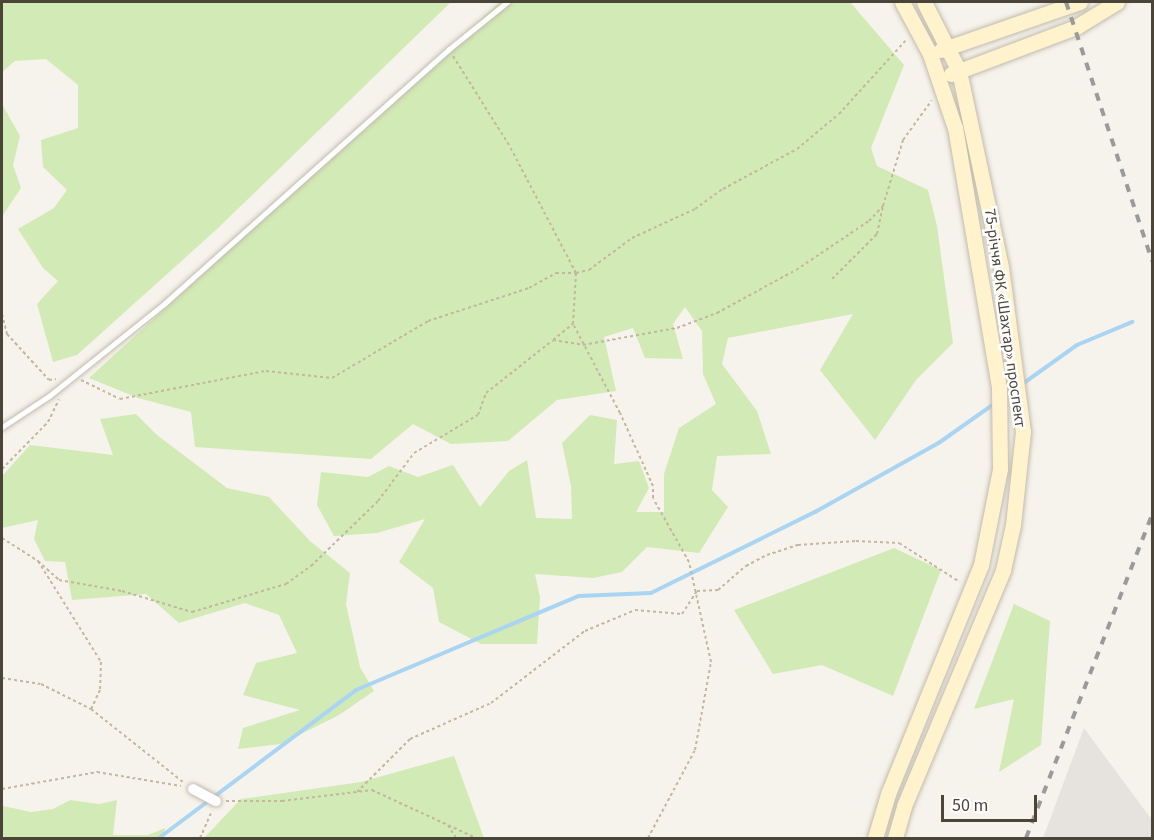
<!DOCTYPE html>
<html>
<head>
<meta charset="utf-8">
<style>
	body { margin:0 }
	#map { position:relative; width:1154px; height:840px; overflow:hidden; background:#f6f3ec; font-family:"Source Sans 3",sans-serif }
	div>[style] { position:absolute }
	.industrial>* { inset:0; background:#e6e2dd }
	.green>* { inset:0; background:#d2eab5 }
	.stream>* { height:4px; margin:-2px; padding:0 2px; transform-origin:2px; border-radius:2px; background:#a9d4f2 }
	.path>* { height:2px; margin-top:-1px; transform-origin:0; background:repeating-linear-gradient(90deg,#c4b79f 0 3px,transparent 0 6px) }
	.roads { filter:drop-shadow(0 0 2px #c2bbae) drop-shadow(0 0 2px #c2bbae) }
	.lane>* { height:5px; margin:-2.5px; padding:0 2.5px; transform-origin:2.5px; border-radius:2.5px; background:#fff }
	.street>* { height:10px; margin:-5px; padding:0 5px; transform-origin:5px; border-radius:5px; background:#fff }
	.secondary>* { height:15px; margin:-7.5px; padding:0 7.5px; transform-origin:7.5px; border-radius:7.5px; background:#fff3cd }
	.rail>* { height:4px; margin-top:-2px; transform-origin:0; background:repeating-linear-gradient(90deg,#9a9a9a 0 8px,transparent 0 16px) }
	span { translate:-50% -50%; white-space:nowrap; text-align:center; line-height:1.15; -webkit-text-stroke:5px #fff; paint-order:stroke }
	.street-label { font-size:16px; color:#4b4439 }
	.frame { position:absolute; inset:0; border:3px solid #4b4439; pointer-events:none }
	.scale { position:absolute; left:941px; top:795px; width:96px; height:27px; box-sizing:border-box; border:3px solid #4b4439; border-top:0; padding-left:8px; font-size:18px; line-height:21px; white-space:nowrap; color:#4b4439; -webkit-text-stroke:4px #fff; paint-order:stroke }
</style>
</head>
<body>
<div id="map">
	<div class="industrial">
		<i style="clip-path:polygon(1084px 728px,1152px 820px,1152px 838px,1043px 838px)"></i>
	</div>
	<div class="green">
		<i style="clip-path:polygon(2px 2px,451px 2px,216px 230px,77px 355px,53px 362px,37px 304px,58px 281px,43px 268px,18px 229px,54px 208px,67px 190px,43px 167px,41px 140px,78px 128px,78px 85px,46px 59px,15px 61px,2px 72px)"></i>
		<i style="clip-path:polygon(500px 2px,850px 2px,904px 65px,871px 148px,877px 166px,928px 190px,937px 226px,953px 343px,916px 380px,875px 440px,820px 370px,853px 314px,728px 338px,722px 364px,757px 411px,771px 454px,717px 456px,712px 490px,728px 507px,699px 553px,647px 547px,622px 572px,593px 578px,535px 574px,540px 597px,537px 644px,481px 644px,439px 622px,433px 588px,399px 562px,425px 519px,377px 533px,334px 536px,317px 505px,321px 472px,368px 477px,389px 466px,418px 477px,453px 465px,480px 507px,509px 471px,527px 460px,536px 518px,572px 519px,571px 486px,562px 443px,590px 415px,617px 420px,614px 464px,639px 461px,649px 488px,636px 512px,664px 512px,664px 474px,679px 428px,716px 404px,703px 374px,702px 331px,685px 307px,673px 324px,683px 359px,645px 358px,633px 328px,604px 337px,616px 391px,557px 400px,508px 441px,451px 444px,413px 424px,371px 459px,195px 447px,191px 412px,138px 398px,89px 378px)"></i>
		<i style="clip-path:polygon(2px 104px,20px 136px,13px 165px,21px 188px,3px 215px)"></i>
		<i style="clip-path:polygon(136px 414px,157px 435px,227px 488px,269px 497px,310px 541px,350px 573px,346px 604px,360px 667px,374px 691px,339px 715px,281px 744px,238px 749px,243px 728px,300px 710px,243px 695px,256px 663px,297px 653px,279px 615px,245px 603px,179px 623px,146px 594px,72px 600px,65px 562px,45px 561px,34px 539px,38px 520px,2px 528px,2px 476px,30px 445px,113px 455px,100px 419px)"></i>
		<i style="clip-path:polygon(894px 548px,941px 570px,893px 696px,822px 665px,773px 674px,734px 610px)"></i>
		<i style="clip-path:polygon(1014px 604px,1050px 621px,1041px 745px,999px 772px,1014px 699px,974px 709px)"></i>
		<i style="clip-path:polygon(454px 756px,484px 838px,204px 838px,241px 799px,361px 782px)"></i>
		<i style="clip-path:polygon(70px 800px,99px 804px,117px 800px,113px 835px,148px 835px,165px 828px,163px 838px,5px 838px,2px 834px,3px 806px,31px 812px,53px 809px)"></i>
	</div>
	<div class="stream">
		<i style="left:1021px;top:385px;width:69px;rotate:-35.5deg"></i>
		<i style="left:1077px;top:345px;width:60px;rotate:-22.7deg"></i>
		<i style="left:159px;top:838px;width:246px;rotate:-36.9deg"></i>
		<i style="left:356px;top:690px;width:242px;rotate:-22.9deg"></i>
		<i style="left:579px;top:596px;width:72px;rotate:-2.4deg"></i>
		<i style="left:651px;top:593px;width:183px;rotate:-26.3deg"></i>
		<i style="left:815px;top:512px;width:143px;rotate:-29.2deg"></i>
		<i style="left:940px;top:442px;width:67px;rotate:-35.3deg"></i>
	</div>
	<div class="path">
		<i style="left:832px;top:279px;width:64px;rotate:-45deg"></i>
		<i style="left:877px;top:234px;width:29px;rotate:-78deg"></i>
		<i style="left:2px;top:314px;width:21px;rotate:76deg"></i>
		<i style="left:7px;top:334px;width:62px;rotate:47.6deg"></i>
		<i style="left:49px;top:380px;width:7px;rotate:-8deg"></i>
		<i style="left:553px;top:340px;width:26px;rotate:-39deg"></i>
		<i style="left:81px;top:380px;width:43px;rotate:26deg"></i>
		<i style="left:120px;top:399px;width:149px;rotate:-10.9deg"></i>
		<i style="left:266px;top:371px;width:66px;rotate:6.1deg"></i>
		<i style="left:332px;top:378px;width:112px;rotate:-30.7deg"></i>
		<i style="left:428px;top:321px;width:106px;rotate:-18.1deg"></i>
		<i style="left:529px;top:288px;width:31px;rotate:-29deg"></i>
		<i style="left:556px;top:273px;width:20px"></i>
		<i style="left:576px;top:273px;width:144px;rotate:-117.6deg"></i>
		<i style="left:509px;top:145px;width:105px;rotate:-122.2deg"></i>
		<i style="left:2px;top:469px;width:66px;rotate:-45.6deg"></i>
		<i style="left:48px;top:422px;width:25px;rotate:-64deg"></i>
		<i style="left:2px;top:538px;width:43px;rotate:32.6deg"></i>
		<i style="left:38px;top:561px;width:119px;rotate:58deg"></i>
		<i style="left:101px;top:662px;width:28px;rotate:92deg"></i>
		<i style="left:100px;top:690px;width:21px;rotate:115deg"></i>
		<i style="left:91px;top:709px;width:117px;rotate:38.4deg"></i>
		<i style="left:38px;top:561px;width:28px;rotate:42deg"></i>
		<i style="left:59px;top:580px;width:64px;rotate:9.9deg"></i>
		<i style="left:122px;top:591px;width:73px;rotate:16.7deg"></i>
		<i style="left:192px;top:612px;width:98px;rotate:-16.6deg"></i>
		<i style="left:286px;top:584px;width:31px;rotate:-36deg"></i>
		<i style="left:311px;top:566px;width:93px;rotate:-44.1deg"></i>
		<i style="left:378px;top:501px;width:60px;rotate:-53.1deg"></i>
		<i style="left:414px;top:453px;width:74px;rotate:-30.7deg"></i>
		<i style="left:478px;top:415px;width:23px;rotate:-70deg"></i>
		<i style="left:486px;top:393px;width:85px;rotate:-38.3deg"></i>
		<i style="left:553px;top:340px;width:30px;rotate:9deg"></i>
		<i style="left:583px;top:345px;width:96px;rotate:-10.3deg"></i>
		<i style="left:677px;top:328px;width:43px;rotate:-20.6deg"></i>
		<i style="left:717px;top:313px;width:90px;rotate:-28.6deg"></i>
		<i style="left:796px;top:270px;width:88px;rotate:-33.9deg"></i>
		<i style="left:869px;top:221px;width:21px;rotate:-47deg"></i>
		<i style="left:883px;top:206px;width:69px;rotate:-73.1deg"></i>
		<i style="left:903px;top:140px;width:49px;rotate:-54.1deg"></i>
		<i style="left:697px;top:591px;width:21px;rotate:-3deg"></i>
		<i style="left:718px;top:590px;width:37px;rotate:-41deg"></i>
		<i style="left:746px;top:566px;width:24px;rotate:-28deg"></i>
		<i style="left:767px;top:555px;width:33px;rotate:-18deg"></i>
		<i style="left:798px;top:545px;width:58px;rotate:-3.9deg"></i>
		<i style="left:856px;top:541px;width:43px;rotate:2.7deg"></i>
		<i style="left:899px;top:543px;width:72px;rotate:32.6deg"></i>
		<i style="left:2px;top:678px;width:39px;rotate:9deg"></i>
		<i style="left:41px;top:684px;width:56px;rotate:26.6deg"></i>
		<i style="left:2px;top:789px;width:97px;rotate:-10.1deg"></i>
		<i style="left:97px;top:772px;width:85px;rotate:9.5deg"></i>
		<i style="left:357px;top:792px;width:75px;rotate:-45deg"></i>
		<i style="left:410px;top:739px;width:89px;rotate:-24deg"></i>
		<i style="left:491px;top:703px;width:118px;rotate:-37.5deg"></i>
		<i style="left:585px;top:631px;width:54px;rotate:-22.8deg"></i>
		<i style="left:635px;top:610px;width:47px;rotate:4.9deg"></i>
		<i style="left:682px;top:614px;width:27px;rotate:-57deg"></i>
		<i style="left:226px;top:801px;width:56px"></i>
		<i style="left:282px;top:801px;width:91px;rotate:-7deg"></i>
		<i style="left:372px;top:790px;width:115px;rotate:24.8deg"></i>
		<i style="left:448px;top:825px;width:15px;rotate:58deg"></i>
		<i style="left:200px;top:838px;width:30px;rotate:-66deg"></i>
		<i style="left:648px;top:838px;width:100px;rotate:-61.9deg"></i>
		<i style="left:695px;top:750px;width:89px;rotate:-79.7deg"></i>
		<i style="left:711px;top:662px;width:102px;rotate:-102.4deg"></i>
		<i style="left:689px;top:562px;width:73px;rotate:-119.4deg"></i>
		<i style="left:653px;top:498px;width:12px;rotate:-90deg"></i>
		<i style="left:653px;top:486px;width:80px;rotate:-114.3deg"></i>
		<i style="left:620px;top:413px;width:101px;rotate:-117.8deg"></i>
		<i style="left:573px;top:324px;width:51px;rotate:-86.6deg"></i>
		<i style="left:576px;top:273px;width:13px;rotate:-13deg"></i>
		<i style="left:589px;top:270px;width:54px;rotate:-36.7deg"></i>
		<i style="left:632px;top:238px;width:69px;rotate:-24.7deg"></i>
		<i style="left:695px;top:209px;width:34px;rotate:-36deg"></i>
		<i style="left:723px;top:189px;width:84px;rotate:-28.4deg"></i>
		<i style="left:797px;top:149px;width:55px;rotate:-39.8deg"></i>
		<i style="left:839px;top:114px;width:100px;rotate:-47.8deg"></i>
	</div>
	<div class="roads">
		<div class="lane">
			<i style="left:2px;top:427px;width:56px;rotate:-33.4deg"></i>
			<i style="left:49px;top:396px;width:149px;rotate:-38.7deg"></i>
			<i style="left:165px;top:303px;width:381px;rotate:-41.8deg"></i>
			<i style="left:449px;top:49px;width:75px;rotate:-39deg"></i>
		</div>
		<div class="street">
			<i style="left:193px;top:789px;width:26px;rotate:28deg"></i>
		</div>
		<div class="secondary">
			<i style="left:941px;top:50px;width:147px;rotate:-19.1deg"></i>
			<i style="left:951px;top:74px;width:134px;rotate:-20.6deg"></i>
			<i style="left:1076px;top:27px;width:48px;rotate:-31.4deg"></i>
			<i style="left:875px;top:838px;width:46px;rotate:-73.5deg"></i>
			<i style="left:888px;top:794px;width:247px;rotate:-67.9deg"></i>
			<i style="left:981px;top:565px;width:98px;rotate:-78.8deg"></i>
			<i style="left:1000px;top:469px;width:82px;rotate:-90.7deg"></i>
			<i style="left:999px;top:387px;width:263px;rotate:-99.6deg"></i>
			<i style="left:955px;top:128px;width:78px;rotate:-108.7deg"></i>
			<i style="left:930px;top:54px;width:59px;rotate:-118.3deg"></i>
			<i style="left:895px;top:838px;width:33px;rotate:-74deg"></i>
			<i style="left:904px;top:806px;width:256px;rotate:-67.2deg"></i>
			<i style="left:1003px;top:570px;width:46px;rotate:-77.5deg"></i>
			<i style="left:1013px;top:525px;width:94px;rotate:-83.9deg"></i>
			<i style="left:1023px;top:432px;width:166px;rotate:-97.6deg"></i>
			<i style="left:1001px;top:267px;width:200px;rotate:-102.1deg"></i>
			<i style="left:959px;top:71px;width:77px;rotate:-116.9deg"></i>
		</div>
	</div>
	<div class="rail">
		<i style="left:1066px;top:2px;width:273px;rotate:71.6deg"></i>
		<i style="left:1026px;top:838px;width:348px;rotate:-68.7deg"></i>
	</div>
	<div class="street-label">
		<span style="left:1005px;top:318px;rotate:82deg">75-річчя ФК «Шахтар» проспект</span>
	</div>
	<div class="frame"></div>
	<div class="scale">50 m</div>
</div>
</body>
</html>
